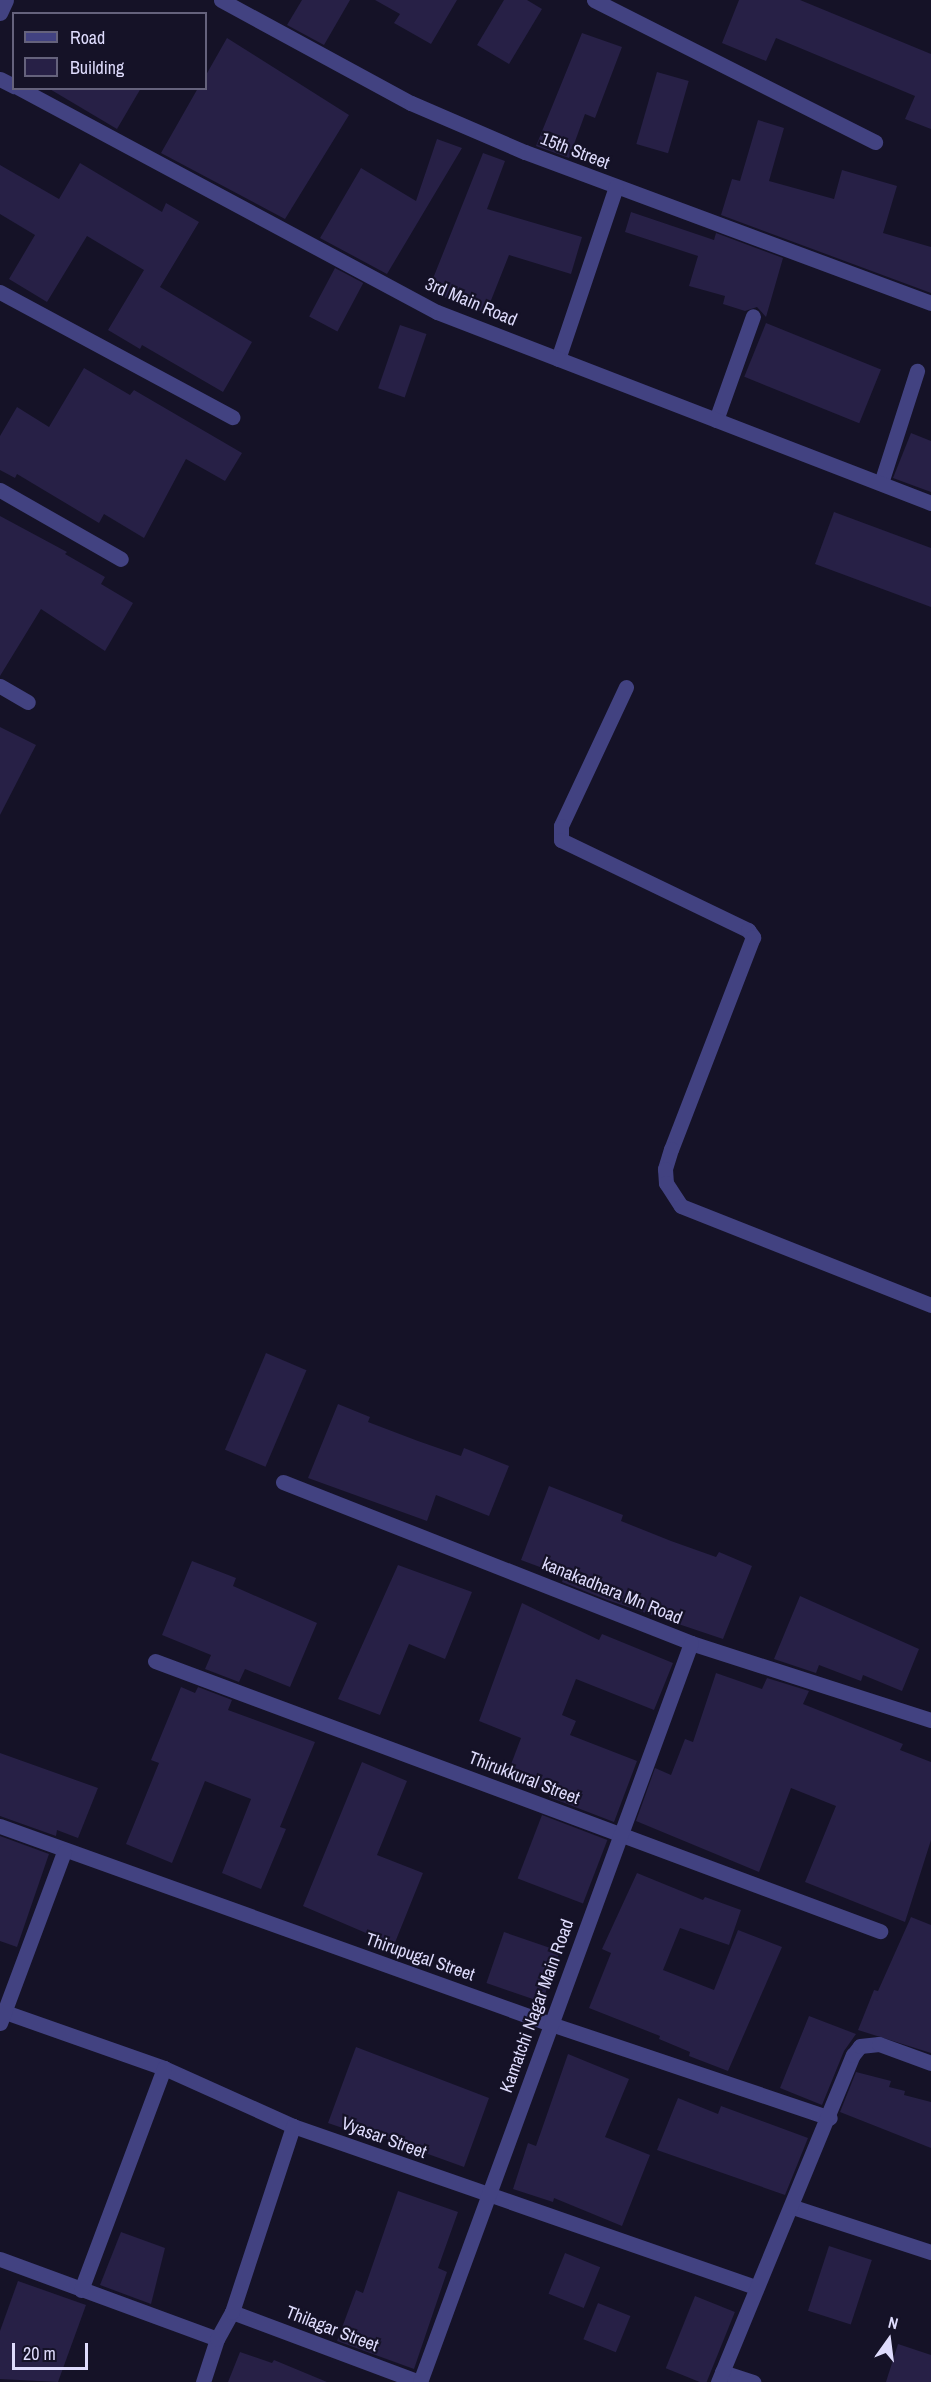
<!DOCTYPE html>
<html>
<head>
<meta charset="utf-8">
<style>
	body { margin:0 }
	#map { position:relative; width:931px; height:2382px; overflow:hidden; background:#151227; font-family:"Archivo Narrow",sans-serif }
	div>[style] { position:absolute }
	.building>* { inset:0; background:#272046; transform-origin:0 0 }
	.minor>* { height:15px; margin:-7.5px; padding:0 7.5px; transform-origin:7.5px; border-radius:7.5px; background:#424281 }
	.tertiary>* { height:15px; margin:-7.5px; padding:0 7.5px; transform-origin:7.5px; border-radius:7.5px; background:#424281 }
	span { translate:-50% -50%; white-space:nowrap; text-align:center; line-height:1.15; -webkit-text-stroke:4.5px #151227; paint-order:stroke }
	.street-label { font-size:18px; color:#dedbfc }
	.legend { position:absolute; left:12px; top:12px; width:195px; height:78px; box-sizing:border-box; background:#151227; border:2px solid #65627c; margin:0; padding:8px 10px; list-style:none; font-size:18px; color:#dedbfc }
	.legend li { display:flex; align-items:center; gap:12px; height:30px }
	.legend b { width:30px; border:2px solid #65627c }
	.north { position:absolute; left:859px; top:2310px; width:60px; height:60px; -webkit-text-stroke:4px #151227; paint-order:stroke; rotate:14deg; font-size:16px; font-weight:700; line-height:24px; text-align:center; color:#dedbfc }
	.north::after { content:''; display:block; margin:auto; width:21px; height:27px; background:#dedbfc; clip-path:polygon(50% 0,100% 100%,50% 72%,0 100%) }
	.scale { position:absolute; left:12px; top:2343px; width:76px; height:27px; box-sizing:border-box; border:3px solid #dedbfc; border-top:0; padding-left:8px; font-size:18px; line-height:21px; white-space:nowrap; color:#dedbfc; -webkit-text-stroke:4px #151227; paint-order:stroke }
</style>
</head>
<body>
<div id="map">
	<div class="building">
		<i style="clip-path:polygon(302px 0,350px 0,324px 45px,287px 25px)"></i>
		<i style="clip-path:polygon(375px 0,457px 0,431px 44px,394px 23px,400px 14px)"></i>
		<i style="clip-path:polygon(504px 0,527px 0,542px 9px,509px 64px,477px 45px)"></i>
		<i style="clip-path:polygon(739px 0,800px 0,931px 54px,931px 129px,905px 119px,915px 96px,776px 38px,766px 61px,722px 43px)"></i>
		<i style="clip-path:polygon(582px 33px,622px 47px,595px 118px,585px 114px,569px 158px,536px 146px)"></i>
		<i style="clip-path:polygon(227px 38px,349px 115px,285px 219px,161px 153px,198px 88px,206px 88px,206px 75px)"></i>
		<i style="left:657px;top:72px;width:33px;height:75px;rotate:16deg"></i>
		<i style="clip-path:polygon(48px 88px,141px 88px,117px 129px)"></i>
		<i style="clip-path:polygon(758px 120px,784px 128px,769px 181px,834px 199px,842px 170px,897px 186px,883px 233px,931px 247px,931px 293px,721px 215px,732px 179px,740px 181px)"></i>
		<i style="clip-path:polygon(437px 139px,462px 148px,387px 274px,320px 238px,361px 168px,416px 201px)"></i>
		<i style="clip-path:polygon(483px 153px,505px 161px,487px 209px,582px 237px,571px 274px,509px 255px,486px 313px,428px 291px)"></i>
		<i style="clip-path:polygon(80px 163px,162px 212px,166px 203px,199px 222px,160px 287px,252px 342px,223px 392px,142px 345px,140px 349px,108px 330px,144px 270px,87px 236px,47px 302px,9px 279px,35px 235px,0 214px,0 165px,59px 199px)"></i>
		<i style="clip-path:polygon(631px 212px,714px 240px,716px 233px,783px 258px,766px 317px,757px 307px,745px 311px,723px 304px,725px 296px,689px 286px,698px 256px,625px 232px)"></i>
		<i style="left:335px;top:268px;width:32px;height:55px;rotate:28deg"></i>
		<i style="left:766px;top:323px;width:124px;height:58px;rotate:22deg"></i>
		<i style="left:400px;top:325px;width:28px;height:67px;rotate:19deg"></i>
		<i style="clip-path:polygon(84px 368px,130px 395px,134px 390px,242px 453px,225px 481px,186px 459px,144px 538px,104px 514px,99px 523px,17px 474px,15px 478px,0 470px,0 436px,17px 407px,49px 427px)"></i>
		<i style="clip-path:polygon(911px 433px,931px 441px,931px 492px,893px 478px)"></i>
		<i style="clip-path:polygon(834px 512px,931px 548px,931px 607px,815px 564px)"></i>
		<i style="clip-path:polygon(0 516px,67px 552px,65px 554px,105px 577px,101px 584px,133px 603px,105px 651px,41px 609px,0 676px)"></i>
		<i style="clip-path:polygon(0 727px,36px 745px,0 815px)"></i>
		<i style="left:266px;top:1353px;width:44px;height:105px;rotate:23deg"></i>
		<i style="clip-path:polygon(338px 1404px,370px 1417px,368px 1422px,418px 1441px,461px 1456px,464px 1448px,509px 1466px,489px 1516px,436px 1495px,427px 1521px,308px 1478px)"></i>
		<i style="clip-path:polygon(549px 1486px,623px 1515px,621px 1521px,671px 1541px,716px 1557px,719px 1552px,752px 1566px,723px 1639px,607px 1600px,562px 1582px,564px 1576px,521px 1560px)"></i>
		<i style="clip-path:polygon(192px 1561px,236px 1578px,233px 1586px,317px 1623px,290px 1687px,245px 1669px,239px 1682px,205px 1669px,211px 1655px,162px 1635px)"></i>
		<i style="clip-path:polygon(398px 1565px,472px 1592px,445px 1659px,409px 1644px,380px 1715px,338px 1699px)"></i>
		<i style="clip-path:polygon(800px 1596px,919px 1649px,902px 1691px,863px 1675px,861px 1681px,819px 1665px,816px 1673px,774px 1659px)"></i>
		<i style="clip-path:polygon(522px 1603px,599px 1640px,602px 1634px,673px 1663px,654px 1710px,576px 1679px,562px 1715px,576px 1721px,570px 1735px,637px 1761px,614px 1822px,549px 1797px,551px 1792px,507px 1775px,521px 1738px,479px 1721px)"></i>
		<i style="clip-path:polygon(716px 1673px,762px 1689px,767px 1678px,809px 1691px,803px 1704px,903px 1744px,900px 1750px,931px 1762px,931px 1840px,905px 1922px,805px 1882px,836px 1806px,791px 1788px,759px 1872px,636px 1821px,655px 1768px,671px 1775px,685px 1739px,693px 1742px)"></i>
		<i style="clip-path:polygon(181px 1687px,195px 1693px,198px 1687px,232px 1700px,228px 1710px,315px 1742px,280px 1827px,286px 1829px,261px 1889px,222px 1873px,251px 1799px,205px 1781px,172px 1863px,126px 1844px,159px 1763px,151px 1760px)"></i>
		<i style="clip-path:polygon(0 1753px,98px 1788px,78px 1838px,57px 1830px,56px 1836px,0 1816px)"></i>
		<i style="clip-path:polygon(362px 1762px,407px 1781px,377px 1855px,423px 1873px,394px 1945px,303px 1906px)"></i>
		<i style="left:542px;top:1815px;width:70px;height:68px;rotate:21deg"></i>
		<i style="clip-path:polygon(0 1836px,49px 1854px,17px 1947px,0 1941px)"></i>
		<i style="clip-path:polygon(637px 1873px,703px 1900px,705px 1897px,741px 1910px,729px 1945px,680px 1928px,663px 1970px,714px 1990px,738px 1930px,782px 1947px,728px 2071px,689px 2056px,690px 2052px,659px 2039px,660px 2036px,589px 2008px,611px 1953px,602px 1949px)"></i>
		<i style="clip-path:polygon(911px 1917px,931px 1925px,931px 2053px,858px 2030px,874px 1990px,878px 1991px)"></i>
		<i style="left:504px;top:1932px;width:59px;height:54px;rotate:19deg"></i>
		<i style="clip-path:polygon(809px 2016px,856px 2034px,844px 2051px,822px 2105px,780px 2088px)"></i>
		<i style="clip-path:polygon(356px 2047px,489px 2098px,464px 2167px,367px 2132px,366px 2136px,328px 2123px)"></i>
		<i style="clip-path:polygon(568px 2054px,629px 2079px,605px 2137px,650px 2155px,622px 2226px,554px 2198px,553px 2202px,513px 2189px,528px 2143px,536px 2146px)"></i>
		<i style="clip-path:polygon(856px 2072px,891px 2081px,889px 2087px,905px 2091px,904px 2095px,931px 2102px,931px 2148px,840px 2112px)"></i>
		<i style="clip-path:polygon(678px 2098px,718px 2114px,721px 2106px,808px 2138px,785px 2195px,657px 2150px)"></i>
		<i style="clip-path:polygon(398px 2191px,458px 2212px,438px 2268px,447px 2272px,414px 2369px,337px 2341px,356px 2290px,363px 2293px)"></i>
		<i style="clip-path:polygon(121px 2232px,165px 2248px,151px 2304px,100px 2285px)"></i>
		<i style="left:829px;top:2246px;width:45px;height:68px;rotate:18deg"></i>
		<i style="left:565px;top:2253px;width:38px;height:44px;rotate:22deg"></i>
		<i style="clip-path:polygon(18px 2281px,86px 2305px,58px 2382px,0 2379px,0 2331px)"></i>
		<i style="left:695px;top:2296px;width:43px;height:78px;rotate:22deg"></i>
		<i style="left:598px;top:2303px;width:35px;height:39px;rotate:22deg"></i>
		<i style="clip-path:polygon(898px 2344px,931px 2355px,931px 2382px,886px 2382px)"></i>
		<i style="clip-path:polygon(240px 2352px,272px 2363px,274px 2360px,327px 2382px,228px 2382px)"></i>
	</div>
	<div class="minor">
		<i style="left:221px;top:0;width:216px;rotate:28.5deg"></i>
		<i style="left:411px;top:103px;width:124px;rotate:23.3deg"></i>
		<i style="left:525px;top:152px;width:433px;rotate:20.4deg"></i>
		<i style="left:594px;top:0;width:315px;rotate:26.8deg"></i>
		<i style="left:0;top:13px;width:14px;rotate:-65deg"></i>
		<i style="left:0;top:292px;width:264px;rotate:28.3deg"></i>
		<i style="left:558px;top:359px;width:182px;rotate:-71.4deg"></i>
		<i style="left:716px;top:420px;width:110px;rotate:-70.4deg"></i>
		<i style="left:881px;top:483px;width:118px;rotate:-72.2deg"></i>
		<i style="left:0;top:490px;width:139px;rotate:29.7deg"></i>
		<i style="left:0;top:686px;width:32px;rotate:30deg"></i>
		<i style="left:626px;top:687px;width:153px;rotate:115.1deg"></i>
		<i style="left:561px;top:826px;width:14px;rotate:90deg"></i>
		<i style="left:561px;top:840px;width:208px;rotate:25.7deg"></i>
		<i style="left:748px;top:930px;width:9px;rotate:54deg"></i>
		<i style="left:753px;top:937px;width:227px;rotate:111.1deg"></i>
		<i style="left:671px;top:1149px;width:21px;rotate:107deg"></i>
		<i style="left:665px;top:1169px;width:14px;rotate:86deg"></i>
		<i style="left:666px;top:1183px;width:27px;rotate:57deg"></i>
		<i style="left:681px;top:1206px;width:269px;rotate:21.6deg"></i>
		<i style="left:283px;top:1482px;width:439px;rotate:21.5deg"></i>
		<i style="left:691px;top:1643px;width:252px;rotate:17.8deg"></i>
		<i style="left:155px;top:1661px;width:774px;rotate:20.43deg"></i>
		<i style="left:0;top:1826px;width:585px;rotate:19.77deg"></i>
		<i style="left:551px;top:2024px;width:294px;rotate:18.6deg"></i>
		<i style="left:5px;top:2012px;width:169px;rotate:19.4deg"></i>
		<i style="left:164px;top:2068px;width:141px;rotate:24.2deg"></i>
		<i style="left:293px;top:2126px;width:489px;rotate:19.2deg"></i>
		<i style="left:0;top:2023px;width:183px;rotate:-69.5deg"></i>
		<i style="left:793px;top:2207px;width:145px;rotate:18.1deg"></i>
		<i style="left:0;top:2259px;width:231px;rotate:20.2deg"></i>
		<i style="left:81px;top:2290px;width:237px;rotate:-69.5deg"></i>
		<i style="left:232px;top:2312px;width:200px;rotate:20.5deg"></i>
		<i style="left:722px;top:2372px;width:33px;rotate:18deg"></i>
		<i style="left:203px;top:2382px;width:45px;rotate:-72deg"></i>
		<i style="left:217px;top:2339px;width:31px;rotate:-61deg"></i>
		<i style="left:232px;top:2312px;width:196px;rotate:-71.8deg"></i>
		<i style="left:420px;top:2382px;width:787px;rotate:-69.86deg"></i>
		<i style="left:718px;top:2382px;width:354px;rotate:-67.6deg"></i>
		<i style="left:853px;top:2055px;width:11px;rotate:-52deg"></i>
		<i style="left:860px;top:2046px;width:19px;rotate:-6deg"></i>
		<i style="left:879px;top:2044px;width:55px;rotate:20.1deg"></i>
	</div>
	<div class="tertiary">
		<i style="left:0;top:79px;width:16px;rotate:27deg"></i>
		<i style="left:19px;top:88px;width:474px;rotate:28.2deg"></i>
		<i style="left:437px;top:312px;width:530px;rotate:21.14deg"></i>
	</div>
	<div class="street-label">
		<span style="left:575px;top:151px;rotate:21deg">15th Street</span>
		<span style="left:471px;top:302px;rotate:23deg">3rd Main Road</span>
		<span style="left:612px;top:1591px;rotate:22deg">kanakadhara Mn Road</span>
		<span style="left:524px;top:1778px;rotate:21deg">Thirukkural Street</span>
		<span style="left:420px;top:1957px;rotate:19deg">Thirupugal Street</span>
		<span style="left:537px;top:2006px;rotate:-70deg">Kamatchi Nagar Main Road</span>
		<span style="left:384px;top:2138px;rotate:20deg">Vyasar Street</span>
		<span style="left:332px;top:2329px;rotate:21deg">Thilagar Street</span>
	</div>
	<ul class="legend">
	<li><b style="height:8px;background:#424281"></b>Road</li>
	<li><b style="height:16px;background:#272046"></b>Building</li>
	</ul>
	<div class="north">N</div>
	<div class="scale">20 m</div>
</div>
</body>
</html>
